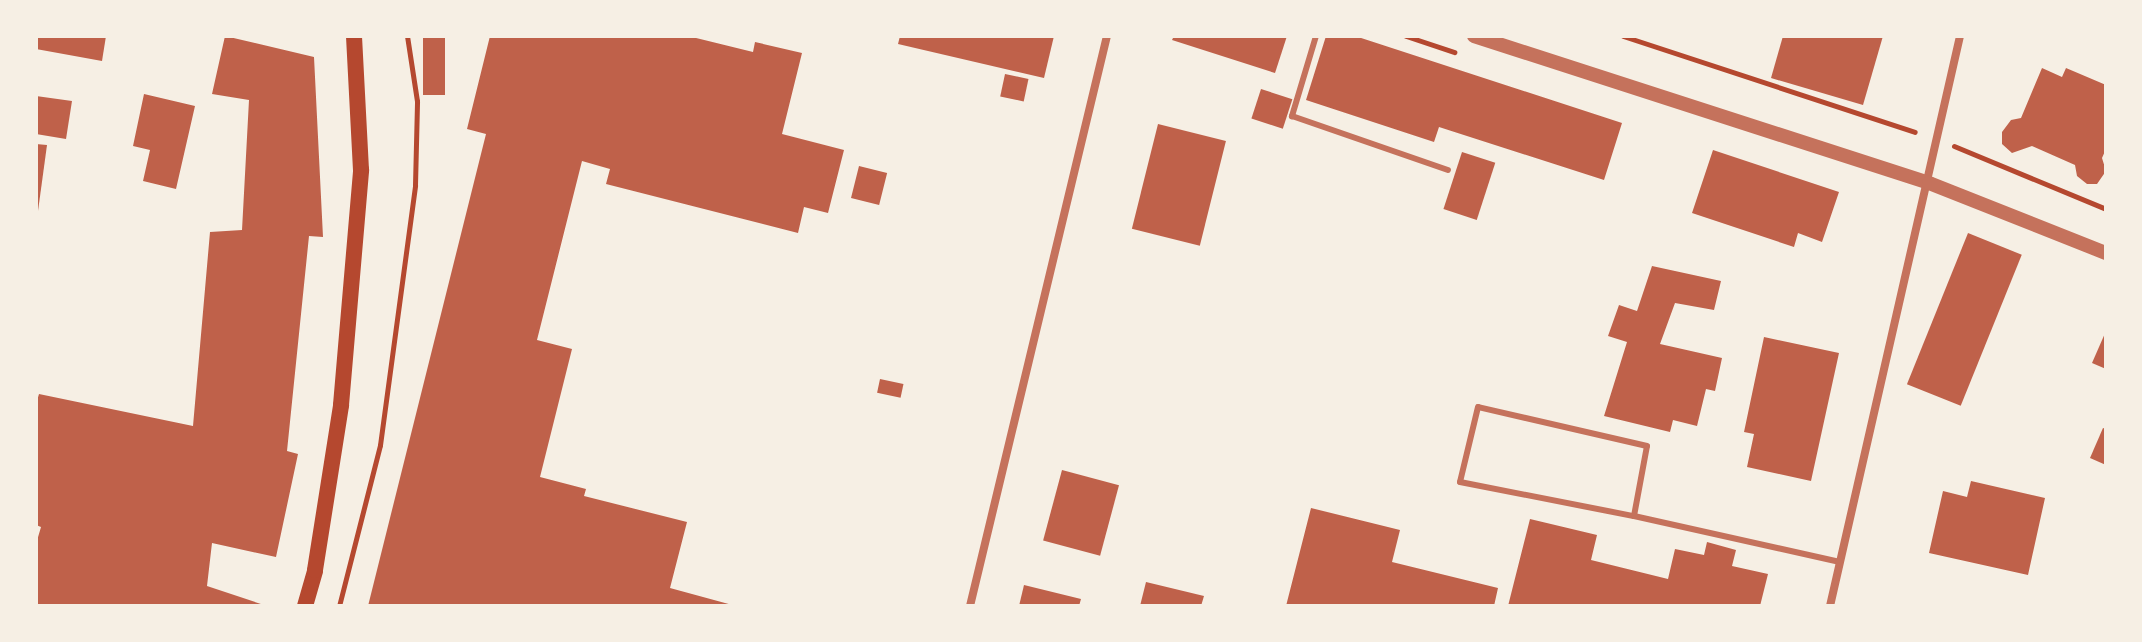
<!DOCTYPE html>
<html>
<head>
<meta charset="utf-8">
<style>
	body { margin:0 }
	#map { position:relative; width:2142px; height:642px; overflow:hidden; background:#f6efe4; font-family:Helvetica,sans-serif }
	div>[style] { position:absolute }
	.building>* { inset:0; background:#bf614a; transform-origin:0 0 }
	.path>* { height:5px; margin:-2.5px; padding:0 2.5px; transform-origin:2.5px; border-radius:2.5px; background:#b5482f }
	.service>* { height:6px; margin:-3px; padding:0 3px; transform-origin:3px; border-radius:3px; background:#c5725c }
	.minor>* { height:8px; margin:-4px; padding:0 4px; transform-origin:4px; border-radius:4px; background:#c5725c }
	.tertiary>* { height:14px; margin:-7px; padding:0 7px; transform-origin:7px; border-radius:7px; background:#c5725c }
	.secondary>* { height:16px; margin:-8px; padding:0 8px; transform-origin:8px; border-radius:8px; background:#b5482f }
	span { translate:-50% -50%; white-space:nowrap; text-align:center; line-height:1.15; -webkit-text-stroke:7px #f6efe4; paint-order:stroke }
	.frame { position:absolute; inset:0; border:38px solid #f6efe4; pointer-events:none }
</style>
</head>
<body>
<div id="map">
	<div class="building">
		<i style="clip-path:polygon(36px 36px,106px 36px,102px 61px,36px 49px)"></i>
		<i style="clip-path:polygon(225px 36px,314px 57px,323px 237px,309px 236px,287px 451px,298px 454px,276px 557px,212px 543px,207px 586px,267px 606px,36px 606px,36px 544px,41px 527px,36px 525px,36px 404px,39px 394px,193px 426px,210px 232px,242px 230px,249px 100px,212px 94px)"></i>
		<i style="left:423px;top:36px;width:22px;height:59px"></i>
		<i style="clip-path:polygon(490px 36px,688px 36px,753px 52px,755px 42px,802px 53px,782px 134px,844px 150px,828px 213px,804px 207px,798px 233px,606px 184px,610px 169px,582px 161px,537px 340px,572px 349px,540px 477px,586px 489px,584px 496px,687px 522px,670px 588px,736px 606px,368px 606px,486px 134px,467px 129px)"></i>
		<i style="clip-path:polygon(900px 36px,1054px 36px,1044px 78px,898px 44px)"></i>
		<i style="clip-path:polygon(1174px 36px,1287px 36px,1275px 73px,1172px 40px)"></i>
		<i style="clip-path:polygon(1326px 36px,1355px 36px,1622px 123px,1604px 180px,1439px 127px,1434px 142px,1306px 100px)"></i>
		<i style="clip-path:polygon(1783px 36px,1883px 36px,1863px 105px,1771px 78px)"></i>
		<i style="clip-path:polygon(2042px 68px,2062px 77px,2066px 68px,2106px 85px,2106px 149px,2102px 158px,2106px 171px,2097px 184px,2087px 184px,2077px 176px,2075px 165px,2032px 146px,2012px 153px,2002px 144px,2002px 132px,2011px 120px,2021px 118px)"></i>
		<i style="left:1005px;top:74px;width:24px;height:23px;rotate:12deg"></i>
		<i style="left:1261px;top:89px;width:33px;height:31px;rotate:18deg"></i>
		<i style="clip-path:polygon(144px 94px,195px 106px,176px 189px,143px 181px,150px 150px,133px 146px)"></i>
		<i style="clip-path:polygon(36px 96px,72px 101px,66px 139px,36px 134px)"></i>
		<i style="left:1158px;top:124px;width:70px;height:108px;rotate:14deg"></i>
		<i style="clip-path:polygon(36px 144px,47px 145px,38px 211px,36px 211px)"></i>
		<i style="clip-path:polygon(1713px 150px,1839px 192px,1822px 242px,1798px 233px,1794px 247px,1692px 213px)"></i>
		<i style="left:1462px;top:152px;width:35px;height:60px;rotate:18deg"></i>
		<i style="left:859px;top:166px;width:29px;height:33px;rotate:14deg"></i>
		<i style="left:1968px;top:233px;width:58px;height:163px;rotate:22deg"></i>
		<i style="clip-path:polygon(1652px 266px,1721px 281px,1714px 310px,1675px 303px,1660px 344px,1722px 358px,1715px 391px,1706px 389px,1697px 426px,1673px 420px,1670px 432px,1604px 416px,1627px 342px,1608px 336px,1619px 305px,1637px 311px)"></i>
		<i style="clip-path:polygon(2106px 331px,2106px 369px,2092px 363px)"></i>
		<i style="clip-path:polygon(1764px 337px,1839px 353px,1811px 481px,1747px 467px,1754px 434px,1744px 432px)"></i>
		<i style="left:880px;top:379px;width:24px;height:14px;rotate:12deg"></i>
		<i style="clip-path:polygon(2103px 428px,2106px 429px,2106px 465px,2090px 458px)"></i>
		<i style="left:1062px;top:470px;width:59px;height:73px;rotate:15deg"></i>
		<i style="clip-path:polygon(1971px 481px,2045px 498px,2028px 575px,1929px 553px,1943px 491px,1967px 497px)"></i>
		<i style="clip-path:polygon(1311px 508px,1400px 530px,1392px 562px,1498px 588px,1494px 606px,1286px 606px)"></i>
		<i style="clip-path:polygon(1530px 519px,1597px 535px,1591px 560px,1668px 579px,1675px 549px,1704px 555px,1707px 542px,1736px 550px,1732px 566px,1768px 574px,1760px 606px,1508px 606px)"></i>
		<i style="clip-path:polygon(1146px 582px,1204px 596px,1201px 606px,1140px 606px)"></i>
		<i style="clip-path:polygon(1024px 585px,1081px 599px,1079px 606px,1019px 606px)"></i>
	</div>
	<div class="path">
		<i style="left:1406px;top:36px;width:51px;rotate:18.4deg"></i>
		<i style="left:1623px;top:36px;width:307px;rotate:18.2deg"></i>
		<i style="left:1954px;top:146px;width:165px;rotate:22.5deg"></i>
		<i style="left:339px;top:606px;width:166px;rotate:-75.7deg"></i>
		<i style="left:380px;top:445px;width:262px;rotate:-82.3deg"></i>
		<i style="left:415px;top:185px;width:84px;rotate:-88.6deg"></i>
		<i style="left:417px;top:101px;width:66px;rotate:-98.7deg"></i>
	</div>
	<div class="service">
		<i style="left:1316px;top:36px;width:84px;rotate:106.7deg"></i>
		<i style="left:1292px;top:116px;width:165px;rotate:19.1deg"></i>
		<i style="left:1634px;top:516px;width:71px;rotate:-79.5deg"></i>
		<i style="left:1647px;top:446px;width:173px;rotate:-167deg"></i>
		<i style="left:1478px;top:407px;width:77px;rotate:103.5deg"></i>
		<i style="left:1460px;top:482px;width:177px;rotate:11.1deg"></i>
		<i style="left:1634px;top:516px;width:211px;rotate:12.6deg"></i>
	</div>
	<div class="minor">
		<i style="left:970px;top:606px;width:586px;rotate:-76.49deg"></i>
		<i style="left:1830px;top:606px;width:585px;rotate:-77.15deg"></i>
	</div>
	<div class="tertiary">
		<i style="left:1474px;top:36px;width:478px;rotate:17.9deg"></i>
		<i style="left:1929px;top:183px;width:190px;rotate:21.6deg"></i>
	</div>
	<div class="secondary">
		<i style="left:305px;top:606px;width:37px;rotate:-74deg"></i>
		<i style="left:315px;top:570px;width:167px;rotate:-81deg"></i>
		<i style="left:341px;top:405px;width:236px;rotate:-85.1deg"></i>
		<i style="left:361px;top:170px;width:134px;rotate:-93deg"></i>
	</div>
	<div class="frame"></div>
</div>
</body>
</html>
